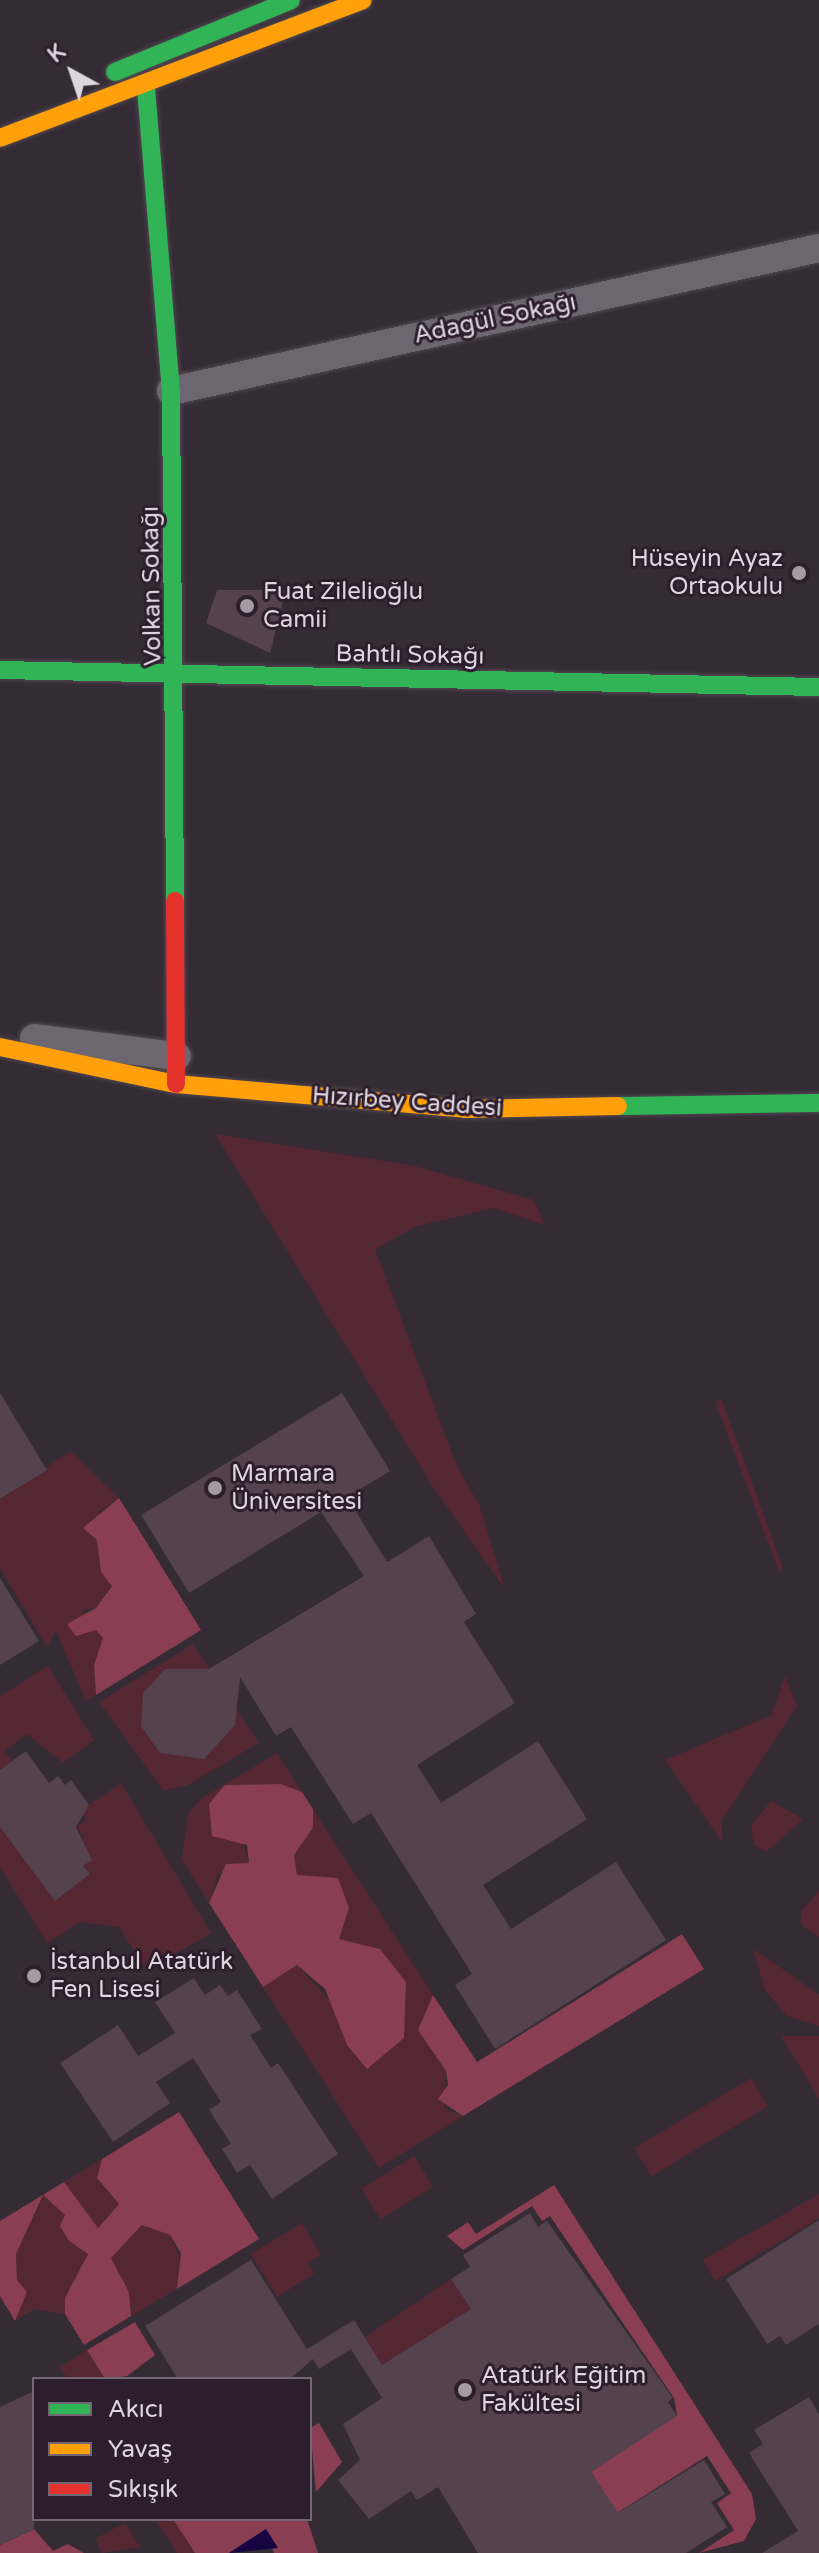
<!DOCTYPE html>
<html>
<head>
<meta charset="utf-8">
<style>
	body { margin:0 }
	#map { position:relative; width:819px; height:2553px; overflow:hidden; background:#342b34; font-family:"Varela Round",sans-serif }
	div>[style] { position:absolute }
	.green>* { inset:0; background:#552732; transform-origin:0 0 }
	.forest>* { inset:0; background:#8a3e51 }
	.water>* { inset:0; background:#160443 }
	.building>* { inset:0; background:#54424f }
	.roads { filter:drop-shadow(0 0 2px #4f474f) drop-shadow(0 0 2px #4f474f) }
	.street>* { height:28px; margin:-14px; padding:0 14px; transform-origin:14px; border-radius:14px; background:#6c6671 }
	.fast>* { height:18px; margin:-9px; padding:0 9px; transform-origin:9px; border-radius:9px; background:#30b455 }
	.slow>* { height:18px; margin:-9px; padding:0 9px; transform-origin:9px; border-radius:9px; background:#ff9f0a }
	.jam>* { height:18px; margin:-9px; padding:0 9px; transform-origin:9px; border-radius:9px; background:#e5322d }
	.dots>* { width:22px; height:22px; translate:-50% -50%; box-sizing:border-box; border:4px solid #2d1e2e; border-radius:50% }
	span { translate:-50% -50%; white-space:nowrap; text-align:center; line-height:1.15; -webkit-text-stroke:6px #2d1e2e; paint-order:stroke }
	.street-label { font-size:24px; color:#dfd5df }
	.poi-label { font-size:24px; color:#dfd5df }
	.right { translate:-100% -50%; text-align:right }
	.left { translate:0 -50%; text-align:left }
	.legend { position:absolute; left:32px; top:2377px; width:280px; height:144px; box-sizing:border-box; background:#2d1e2e; border:2px solid #746775; margin:0; padding:10px 14px; list-style:none; font-size:24px; color:#dfd5df }
	.legend li { display:flex; align-items:center; gap:16px; height:40px }
	.legend b { width:40px; border:2px solid #746775 }
	.north { position:absolute; left:32px; top:32px; width:80px; height:80px; -webkit-text-stroke:6px #2d1e2e; paint-order:stroke; rotate:320deg; font-size:22px; font-weight:700; line-height:32px; text-align:center; color:#dfd5df }
	.north::after { content:''; display:block; margin:auto; width:28px; height:36px; background:#dfd5df; clip-path:polygon(50% 0,100% 100%,50% 72%,0 100%) }
</style>
</head>
<body>
<div id="map">
	<div class="green">
		<i style="clip-path:polygon(215px 1134px,415px 1166px,534px 1200px,545px 1225px,494px 1208px,417px 1226px,375px 1249px,458px 1469px,479px 1504px,505px 1589px,435px 1490px)"></i>
		<i style="clip-path:polygon(722px 1400px,783px 1568px,779px 1572px,715px 1401px)"></i>
		<i style="clip-path:polygon(70px 1451px,119px 1498px,99px 1512px,101px 1572px,112px 1585px,96px 1608px,82px 1610px,103px 1638px,94px 1665px,96px 1695px,86px 1701px,56px 1631px,47px 1647px,0 1568px,0 1500px)"></i>
		<i style="clip-path:polygon(193px 1644px,259px 1743px,186px 1786px,163px 1790px,99px 1702px)"></i>
		<i style="clip-path:polygon(48px 1666px,94px 1740px,63px 1763px,27px 1734px,5px 1751px,12px 1761px,0 1770px,0 1696px)"></i>
		<i style="clip-path:polygon(785px 1676px,797px 1706px,722px 1820px,722px 1842px,665px 1760px,772px 1715px)"></i>
		<i style="clip-path:polygon(277px 1753px,302px 1792px,281px 1784px,225px 1785px,249px 1863px,218px 1874px,209px 1903px,182px 1860px,188px 1814px,202px 1798px)"></i>
		<i style="clip-path:polygon(121px 1783px,211px 1933px,147px 1971px,119px 1927px,80px 1922px,47px 1943px,0 1867px,0 1827px,56px 1900px,89px 1875px,83px 1866px,91px 1860px,77px 1840px,83px 1836px,76px 1827px,87px 1819px,81px 1811px)"></i>
		<i style="clip-path:polygon(771px 1801px,803px 1819px,766px 1852px,754px 1845px,751px 1825px)"></i>
		<i style="clip-path:polygon(313px 1809px,433px 1995px,418px 2030px,446px 2071px,445px 2109px,463px 2116px,379px 2168px,263px 1987px,297px 1965px,336px 2007px,347px 2045px,380px 1949px,339px 1939px,338px 1879px,297px 1875px,294px 1855px,313px 1828px)"></i>
		<i style="clip-path:polygon(819px 1891px,819px 1937px,801px 1925px,801px 1911px)"></i>
		<i style="clip-path:polygon(753px 1949px,819px 1994px,819px 2026px,787px 2016px,765px 1990px)"></i>
		<i style="clip-path:polygon(781px 2036px,819px 2036px,819px 2099px)"></i>
		<i style="left:751px;top:2078px;width:33px;height:136px;rotate:59deg"></i>
		<i style="left:414px;top:2156px;width:36px;height:62px;rotate:58deg"></i>
		<i style="clip-path:polygon(102px 2159px,97px 2178px,119px 2204px,97px 2228px,64px 2182px)"></i>
		<i style="clip-path:polygon(819px 2194px,819px 2218px,715px 2281px,703px 2260px)"></i>
		<i style="clip-path:polygon(43px 2195px,65px 2215px,69px 2241px,88px 2254px,65px 2298px,65px 2314px,34px 2309px,15px 2321px,27px 2292px,17px 2280px,16px 2254px)"></i>
		<i style="clip-path:polygon(302px 2223px,321px 2255px,308px 2263px,314px 2274px,277px 2297px,251px 2254px)"></i>
		<i style="clip-path:polygon(142px 2225px,170px 2235px,184px 2267px,177px 2289px,131px 2316px,129px 2292px,111px 2258px)"></i>
		<i style="left:451px;top:2279px;width:36px;height:105px;rotate:56deg"></i>
		<i style="clip-path:polygon(87px 2350px,105px 2379px,68px 2379px,60px 2367px)"></i>
		<i style="clip-path:polygon(173px 2519px,195px 2553px,177px 2553px,157px 2522px)"></i>
		<i style="clip-path:polygon(125px 2523px,140px 2547px,101px 2553px,96px 2538px)"></i>
	</div>
	<div class="forest">
		<i style="clip-path:polygon(119px 1498px,201px 1630px,96px 1695px,94px 1665px,103px 1638px,96px 1630px,76px 1636px,67px 1624px,96px 1608px,112px 1586px,101px 1572px,97px 1540px,83px 1528px)"></i>
		<i style="clip-path:polygon(281px 1784px,302px 1792px,313px 1809px,313px 1828px,294px 1855px,297px 1875px,338px 1878px,349px 1908px,339px 1939px,380px 1949px,406px 1982px,404px 2038px,367px 2069px,347px 2045px,325px 1989px,297px 1965px,263px 1987px,209px 1903px,226px 1864px,249px 1863px,247px 1845px,212px 1836px,209px 1804px,225px 1785px)"></i>
		<i style="clip-path:polygon(682px 1934px,704px 1969px,463px 2116px,438px 2099px,448px 2085px,446px 2071px,418px 2030px,433px 1995px,477px 2062px)"></i>
		<i style="clip-path:polygon(179px 2112px,259px 2239px,177px 2289px,181px 2253px,170px 2235px,142px 2225px,111px 2258px,129px 2292px,131px 2316px,84px 2345px,65px 2314px,65px 2298px,88px 2254px,69px 2241px,60px 2226px,65px 2215px,43px 2195px,16px 2254px,17px 2280px,27px 2292px,15px 2321px,0 2296px,0 2221px,64px 2182px,98px 2228px,119px 2204px,97px 2178px,102px 2159px)"></i>
		<i style="clip-path:polygon(554px 2185px,752px 2494px,756px 2519px,744px 2541px,699px 2553px,734px 2530px,717px 2503px,731px 2493px,707px 2456px,617px 2513px,590px 2470px,677px 2415px,674px 2398px,550px 2216px,542px 2221px,532px 2206px,463px 2250px,447px 2236px,468px 2222px,476px 2234px)"></i>
		<i style="clip-path:polygon(135px 2322px,155px 2355px,127px 2376px,105px 2379px,87px 2350px)"></i>
		<i style="clip-path:polygon(319px 2423px,342px 2462px,316px 2492px,310px 2428px)"></i>
		<i style="clip-path:polygon(173px 2519px,307px 2519px,318px 2553px,274px 2553px,265px 2530px,229px 2553px,195px 2553px)"></i>
		<i style="clip-path:polygon(34px 2529px,53px 2551px,68px 2544px,84px 2553px,0 2553px,0 2545px)"></i>
	</div>
	<div class="water">
		<i style="clip-path:polygon(266px 2529px,278px 2548px,229px 2553px)"></i>
	</div>
	<div class="building">
		<i style="clip-path:polygon(217px 590px,286px 590px,270px 653px,206px 623px)"></i>
		<i style="clip-path:polygon(0 1393px,47px 1470px,0 1499px)"></i>
		<i style="clip-path:polygon(342px 1393px,390px 1471px,347px 1497px,387px 1562px,429px 1536px,476px 1614px,464px 1622px,515px 1703px,417px 1765px,441px 1803px,538px 1741px,587px 1819px,483px 1885px,511px 1929px,616px 1862px,666px 1940px,495px 2049px,455px 1985px,472px 1974px,371px 1813px,353px 1824px,291px 1727px,276px 1736px,240px 1677px,235px 1725px,204px 1759px,160px 1753px,141px 1726px,143px 1693px,165px 1669px,209px 1669px,364px 1576px,321px 1512px,189px 1593px,141px 1515px)"></i>
		<i style="clip-path:polygon(0 1578px,39px 1641px,0 1665px)"></i>
		<i style="clip-path:polygon(26px 1751px,49px 1783px,58px 1776px,65px 1785px,71px 1780px,89px 1805px,76px 1827px,92px 1860px,83px 1866px,90px 1874px,55px 1901px,0 1827px,0 1770px)"></i>
		<i style="clip-path:polygon(194px 1978px,205px 1995px,220px 1985px,228px 1996px,237px 1990px,262px 2029px,250px 2035px,271px 2068px,278px 2063px,338px 2154px,272px 2199px,250px 2165px,237px 2173px,222px 2149px,231px 2144px,209px 2110px,221px 2102px,193px 2058px,156px 2082px,170px 2103px,113px 2142px,60px 2063px,118px 2025px,138px 2056px,175px 2033px,155px 2002px)"></i>
		<i style="clip-path:polygon(530px 2213px,538px 2227px,547px 2221px,673px 2398px,668px 2402px,677px 2416px,591px 2472px,618px 2513px,704px 2460px,725px 2494px,711px 2502px,727px 2527px,686px 2553px,478px 2553px,438px 2487px,417px 2500px,411px 2491px,369px 2519px,338px 2480px,360px 2460px,343px 2424px,382px 2398px,351px 2349px,319px 2369px,313px 2359px,290px 2379px,178px 2379px,145px 2326px,251px 2260px,307px 2349px,354px 2320px,382px 2365px,471px 2309px,451px 2279px,470px 2267px,463px 2255px)"></i>
		<i style="clip-path:polygon(819px 2220px,819px 2324px,786px 2345px,780px 2336px,767px 2344px,726px 2279px)"></i>
		<i style="clip-path:polygon(34px 2391px,34px 2529px,0 2545px,0 2407px)"></i>
		<i style="clip-path:polygon(809px 2397px,819px 2414px,819px 2553px,762px 2553px,798px 2531px,749px 2453px,763px 2444px,754px 2430px)"></i>
	</div>
	<div class="roads">
		<div class="street">
			<i style="left:171px;top:391px;width:664px;rotate:-12.44deg"></i>
			<i style="left:34px;top:1038px;width:144px;rotate:7.2deg"></i>
		</div>
		<div class="fast">
			<i style="left:115px;top:72px;width:190px;rotate:-22.2deg"></i>
			<i style="left:146px;top:88px;width:304px;rotate:85.3deg"></i>
			<i style="left:171px;top:391px;width:510px;rotate:89.55deg"></i>
			<i style="left:0;top:670px;width:819px;rotate:1.19deg"></i>
			<i style="left:618px;top:1106px;width:201px;rotate:-0.9deg"></i>
		</div>
		<div class="slow">
			<i style="left:0;top:138px;width:388px;rotate:-20.8deg"></i>
			<i style="left:0;top:1047px;width:180px;rotate:11.9deg"></i>
			<i style="left:176px;top:1084px;width:291px;rotate:4.9deg"></i>
			<i style="left:466px;top:1109px;width:152px;rotate:-1.1deg"></i>
		</div>
		<div class="jam">
			<i style="left:175px;top:901px;width:183px;rotate:89.7deg"></i>
		</div>
	</div>
	<div class="dots">
		<i style="left:799px;top:573px;background:#a39aa3"></i>
		<i style="left:247px;top:606px;background:#a39aa3"></i>
		<i style="left:215px;top:1488px;background:#a39aa3"></i>
		<i style="left:34px;top:1976px;background:#a39aa3"></i>
		<i style="left:465px;top:2390px;background:#a39aa3"></i>
	</div>
	<div class="street-label">
		<span style="left:495px;top:319px;rotate:-12deg">Adagül Sokağı</span>
		<span style="left:152px;top:586px;rotate:-91deg">Volkan Sokağı</span>
		<span style="left:410px;top:655px;rotate:1deg">Bahtlı Sokağı</span>
		<span style="left:407px;top:1102px;rotate:4deg">Hızırbey Caddesi</span>
	</div>
	<div class="poi-label">
		<span class="right" style="left:783px;top:573px">Hüseyin Ayaz<br>Ortaokulu</span>
		<span class="left" style="left:263px;top:606px">Fuat Zilelioğlu<br>Camii</span>
		<span class="left" style="left:231px;top:1488px">Marmara<br>Üniversitesi</span>
		<span class="left" style="left:50px;top:1976px">İstanbul Atatürk<br>Fen Lisesi</span>
		<span class="left" style="left:481px;top:2390px">Atatürk Eğitim<br>Fakültesi</span>
	</div>
	<ul class="legend">
	<li><b style="height:10px;background:#30b455"></b>Akıcı</li>
	<li><b style="height:10px;background:#ff9f0a"></b>Yavaş</li>
	<li><b style="height:10px;background:#e5322d"></b>Sıkışık</li>
	</ul>
	<div class="north">K</div>
</div>
</body>
</html>
